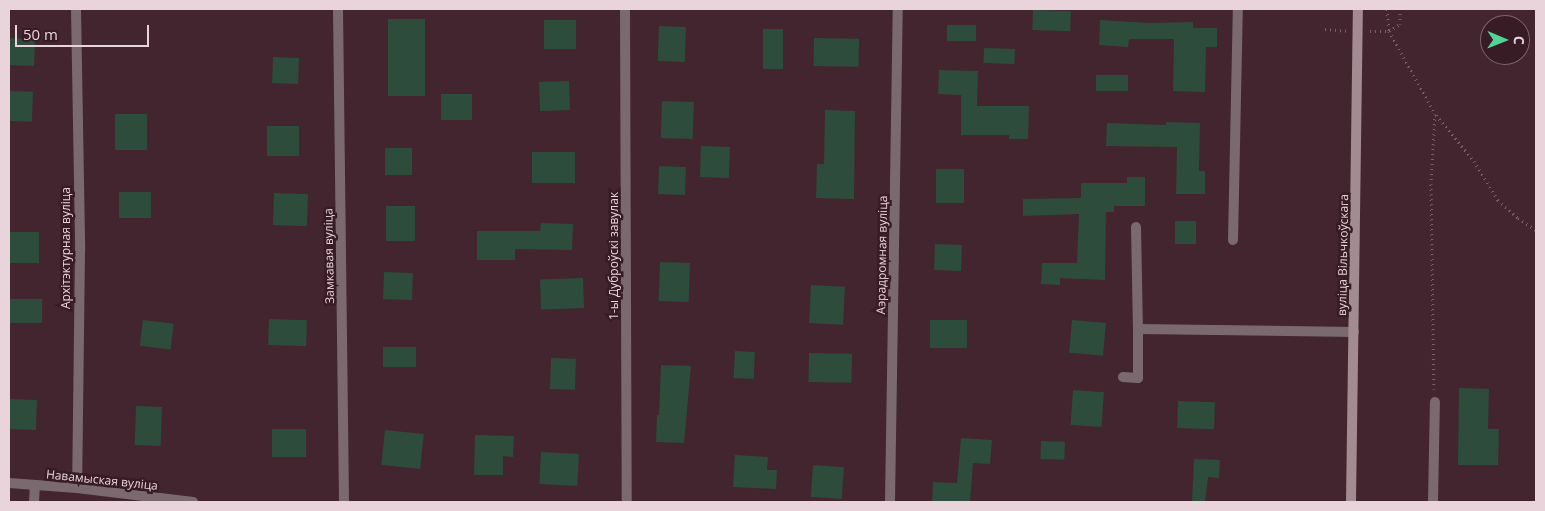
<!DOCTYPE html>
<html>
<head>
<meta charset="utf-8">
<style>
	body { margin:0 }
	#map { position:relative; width:1545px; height:511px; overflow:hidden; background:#42252f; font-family:"Open Sans",sans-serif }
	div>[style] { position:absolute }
	.building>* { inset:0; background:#2e4c3b; transform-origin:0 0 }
	.path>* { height:3px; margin-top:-1.5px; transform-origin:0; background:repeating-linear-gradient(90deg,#7b616a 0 1px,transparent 0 5px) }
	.lane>* { height:10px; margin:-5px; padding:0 5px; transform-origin:5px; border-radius:5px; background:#7a6a6f }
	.street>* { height:10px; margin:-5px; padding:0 5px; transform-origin:5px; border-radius:5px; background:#7a6a6f }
	.secondary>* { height:10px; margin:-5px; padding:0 5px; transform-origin:5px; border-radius:5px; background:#a38b92 }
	span { translate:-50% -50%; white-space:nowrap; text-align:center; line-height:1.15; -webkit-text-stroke:5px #371b25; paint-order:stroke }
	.street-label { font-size:12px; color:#e8d4da }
	.frame { position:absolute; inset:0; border:10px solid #e8d4da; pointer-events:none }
	.north { position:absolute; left:1480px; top:15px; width:50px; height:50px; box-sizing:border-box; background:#371b25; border:1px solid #7e656d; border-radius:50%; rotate:91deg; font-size:14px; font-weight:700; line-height:20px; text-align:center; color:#e8d4da }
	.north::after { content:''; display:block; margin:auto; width:18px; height:22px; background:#53d396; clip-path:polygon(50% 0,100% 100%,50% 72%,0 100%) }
	.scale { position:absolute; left:15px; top:25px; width:134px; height:22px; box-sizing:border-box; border:2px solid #e8d4da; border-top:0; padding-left:6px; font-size:15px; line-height:18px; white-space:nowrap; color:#e8d4da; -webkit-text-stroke:4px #371b25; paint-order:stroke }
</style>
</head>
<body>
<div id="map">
	<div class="building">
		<i style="left:1033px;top:10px;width:38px;height:20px;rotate:2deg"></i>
		<i style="left:388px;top:19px;width:37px;height:77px"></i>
		<i style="left:544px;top:20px;width:32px;height:29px"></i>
		<i style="clip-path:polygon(1100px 20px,1149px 23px,1193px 22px,1193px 28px,1217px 28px,1217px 47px,1206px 47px,1205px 92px,1173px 91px,1174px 39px,1129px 39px,1128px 47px,1099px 45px)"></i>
		<i style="left:947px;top:25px;width:29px;height:16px"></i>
		<i style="left:659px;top:26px;width:27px;height:35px;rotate:2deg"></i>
		<i style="left:763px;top:29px;width:20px;height:40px"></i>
		<i style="left:9px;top:38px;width:26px;height:27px;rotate:2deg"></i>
		<i style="left:814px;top:38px;width:45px;height:28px;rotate:1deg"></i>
		<i style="left:984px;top:48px;width:31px;height:15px;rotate:2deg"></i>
		<i style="left:273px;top:57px;width:26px;height:26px;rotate:2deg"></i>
		<i style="clip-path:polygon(939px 70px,978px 71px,977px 106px,1029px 106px,1028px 139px,1009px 139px,1009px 135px,961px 135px,961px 95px,938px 94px)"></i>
		<i style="left:1096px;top:75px;width:32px;height:16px"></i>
		<i style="left:569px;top:81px;width:29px;height:30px;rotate:88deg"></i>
		<i style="left:9px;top:91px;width:24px;height:30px;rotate:2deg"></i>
		<i style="left:441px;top:94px;width:31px;height:26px"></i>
		<i style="left:662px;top:101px;width:32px;height:37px;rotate:2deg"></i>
		<i style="clip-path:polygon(825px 110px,855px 111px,854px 199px,816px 198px,817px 164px,824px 164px)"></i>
		<i style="left:147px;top:114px;width:36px;height:32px;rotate:90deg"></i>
		<i style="clip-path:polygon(1166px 122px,1200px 123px,1199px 171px,1205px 171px,1205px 194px,1176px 194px,1177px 147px,1106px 146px,1107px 123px,1166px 125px)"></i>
		<i style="left:267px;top:126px;width:32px;height:30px"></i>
		<i style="left:701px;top:146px;width:29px;height:31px;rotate:2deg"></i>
		<i style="left:385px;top:148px;width:27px;height:27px"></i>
		<i style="left:532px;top:152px;width:43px;height:31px"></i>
		<i style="left:659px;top:166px;width:27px;height:28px;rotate:2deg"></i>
		<i style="left:936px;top:169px;width:28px;height:34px"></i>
		<i style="clip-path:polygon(1127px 177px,1145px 177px,1145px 206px,1114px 206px,1114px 212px,1106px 212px,1105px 280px,1060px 278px,1060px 285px,1041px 284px,1042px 263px,1077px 263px,1079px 214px,1023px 216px,1023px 199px,1081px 198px,1081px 183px,1127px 183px)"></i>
		<i style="left:119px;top:192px;width:32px;height:26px"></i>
		<i style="left:274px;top:193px;width:34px;height:32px;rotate:2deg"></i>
		<i style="left:386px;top:206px;width:29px;height:35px"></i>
		<i style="left:1175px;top:221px;width:21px;height:23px"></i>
		<i style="clip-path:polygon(541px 223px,573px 224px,572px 250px,515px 249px,515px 260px,477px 260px,477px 231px,540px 231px)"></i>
		<i style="left:9px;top:232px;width:30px;height:31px"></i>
		<i style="left:935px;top:244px;width:27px;height:26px;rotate:2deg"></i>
		<i style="left:660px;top:262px;width:30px;height:39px;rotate:2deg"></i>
		<i style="left:384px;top:272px;width:29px;height:27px;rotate:2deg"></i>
		<i style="left:583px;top:278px;width:30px;height:43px;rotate:88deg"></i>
		<i style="left:811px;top:285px;width:34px;height:38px;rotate:3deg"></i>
		<i style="left:9px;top:299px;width:33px;height:24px"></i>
		<i style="left:269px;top:319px;width:38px;height:26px;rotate:2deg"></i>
		<i style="left:143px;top:320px;width:31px;height:26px;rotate:7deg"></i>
		<i style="left:930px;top:320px;width:37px;height:28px"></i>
		<i style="left:1072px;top:320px;width:34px;height:33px;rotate:5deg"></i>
		<i style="left:383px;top:347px;width:33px;height:20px"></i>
		<i style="left:735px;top:351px;width:20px;height:27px;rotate:3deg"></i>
		<i style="left:809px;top:353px;width:43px;height:29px;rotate:1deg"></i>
		<i style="left:551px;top:358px;width:25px;height:31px;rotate:2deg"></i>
		<i style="clip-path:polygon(661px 365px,691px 366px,684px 443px,656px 442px,657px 415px,659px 415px)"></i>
		<i style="clip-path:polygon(1459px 388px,1489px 389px,1488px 429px,1499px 429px,1498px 465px,1458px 465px)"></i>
		<i style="left:1073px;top:390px;width:31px;height:35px;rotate:4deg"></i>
		<i style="left:9px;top:399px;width:28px;height:30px;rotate:2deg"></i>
		<i style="left:1178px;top:401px;width:37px;height:27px;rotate:2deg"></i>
		<i style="left:136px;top:406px;width:26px;height:39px;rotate:2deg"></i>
		<i style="left:272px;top:429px;width:34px;height:28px"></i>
		<i style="left:385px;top:430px;width:39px;height:35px;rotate:6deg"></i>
		<i style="clip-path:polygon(475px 435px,514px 436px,513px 457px,503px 456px,503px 475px,474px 475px)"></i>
		<i style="clip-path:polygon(961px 438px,992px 440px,990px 464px,973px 463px,970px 502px,932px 502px,933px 482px,957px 483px)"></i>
		<i style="left:1041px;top:441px;width:24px;height:18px;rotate:2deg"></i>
		<i style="left:541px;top:452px;width:38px;height:32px;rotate:3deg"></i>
		<i style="clip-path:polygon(735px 455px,768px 457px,767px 470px,777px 470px,776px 489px,733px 487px)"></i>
		<i style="clip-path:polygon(1194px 459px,1220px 460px,1219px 478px,1208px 477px,1205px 502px,1192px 502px)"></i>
		<i style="left:813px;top:465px;width:31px;height:32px;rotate:4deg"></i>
	</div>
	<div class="path">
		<i style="left:1387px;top:9px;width:22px;rotate:85deg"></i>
		<i style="left:1389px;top:31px;width:95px;rotate:61deg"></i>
		<i style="left:1435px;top:114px;width:70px;rotate:93.3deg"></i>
		<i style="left:1431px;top:184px;width:205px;rotate:89.2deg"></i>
		<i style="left:1325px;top:29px;width:21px;rotate:5deg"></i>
		<i style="left:1370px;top:31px;width:19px"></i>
		<i style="left:1389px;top:31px;width:13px;rotate:-32deg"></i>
		<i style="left:1400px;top:24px;width:15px;rotate:-90deg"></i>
		<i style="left:1436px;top:115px;width:60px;rotate:50.4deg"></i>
		<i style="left:1474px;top:161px;width:46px;rotate:58.4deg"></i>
		<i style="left:1498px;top:200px;width:27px;rotate:42deg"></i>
		<i style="left:1518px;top:218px;width:22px;rotate:34deg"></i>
	</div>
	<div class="lane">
		<i style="left:1136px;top:227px;width:102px;rotate:88.9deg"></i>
		<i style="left:1138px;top:329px;width:216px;rotate:0.8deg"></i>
		<i style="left:1233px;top:240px;width:231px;rotate:-88.8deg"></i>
		<i style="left:1123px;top:377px;width:15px;rotate:4deg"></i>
		<i style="left:1138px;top:378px;width:49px;rotate:-90deg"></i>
	</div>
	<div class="street">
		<i style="left:76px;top:9px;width:241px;rotate:89deg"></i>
		<i style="left:80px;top:250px;width:238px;rotate:90.7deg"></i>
		<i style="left:338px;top:9px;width:493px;rotate:89.3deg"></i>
		<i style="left:625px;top:9px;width:493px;rotate:89.8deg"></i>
		<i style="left:9px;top:483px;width:68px;rotate:4.2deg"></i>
		<i style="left:77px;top:488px;width:117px;rotate:6.9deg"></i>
		<i style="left:34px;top:502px;width:17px;rotate:-87deg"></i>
		<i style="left:890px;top:502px;width:493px;rotate:-89.1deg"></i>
		<i style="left:1433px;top:502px;width:100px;rotate:-88.9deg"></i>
	</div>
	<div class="secondary">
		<i style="left:1351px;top:502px;width:493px;rotate:-89.2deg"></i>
	</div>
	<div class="street-label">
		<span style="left:66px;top:248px;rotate:-90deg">Архітэктурная вуліца</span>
		<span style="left:882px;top:255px;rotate:-89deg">Аэрадромная вуліца</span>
		<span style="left:1343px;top:255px;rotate:-89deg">вуліца Вільчкоўскага</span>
		<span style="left:329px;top:256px;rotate:-91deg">Замкавая вуліца</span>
		<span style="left:614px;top:256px;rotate:-90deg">1-ы Дуброўскі завулак</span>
		<span style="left:102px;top:480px;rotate:6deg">Навамыская вуліца</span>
	</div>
	<div class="frame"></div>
	<div class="north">С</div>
	<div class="scale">50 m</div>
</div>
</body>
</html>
